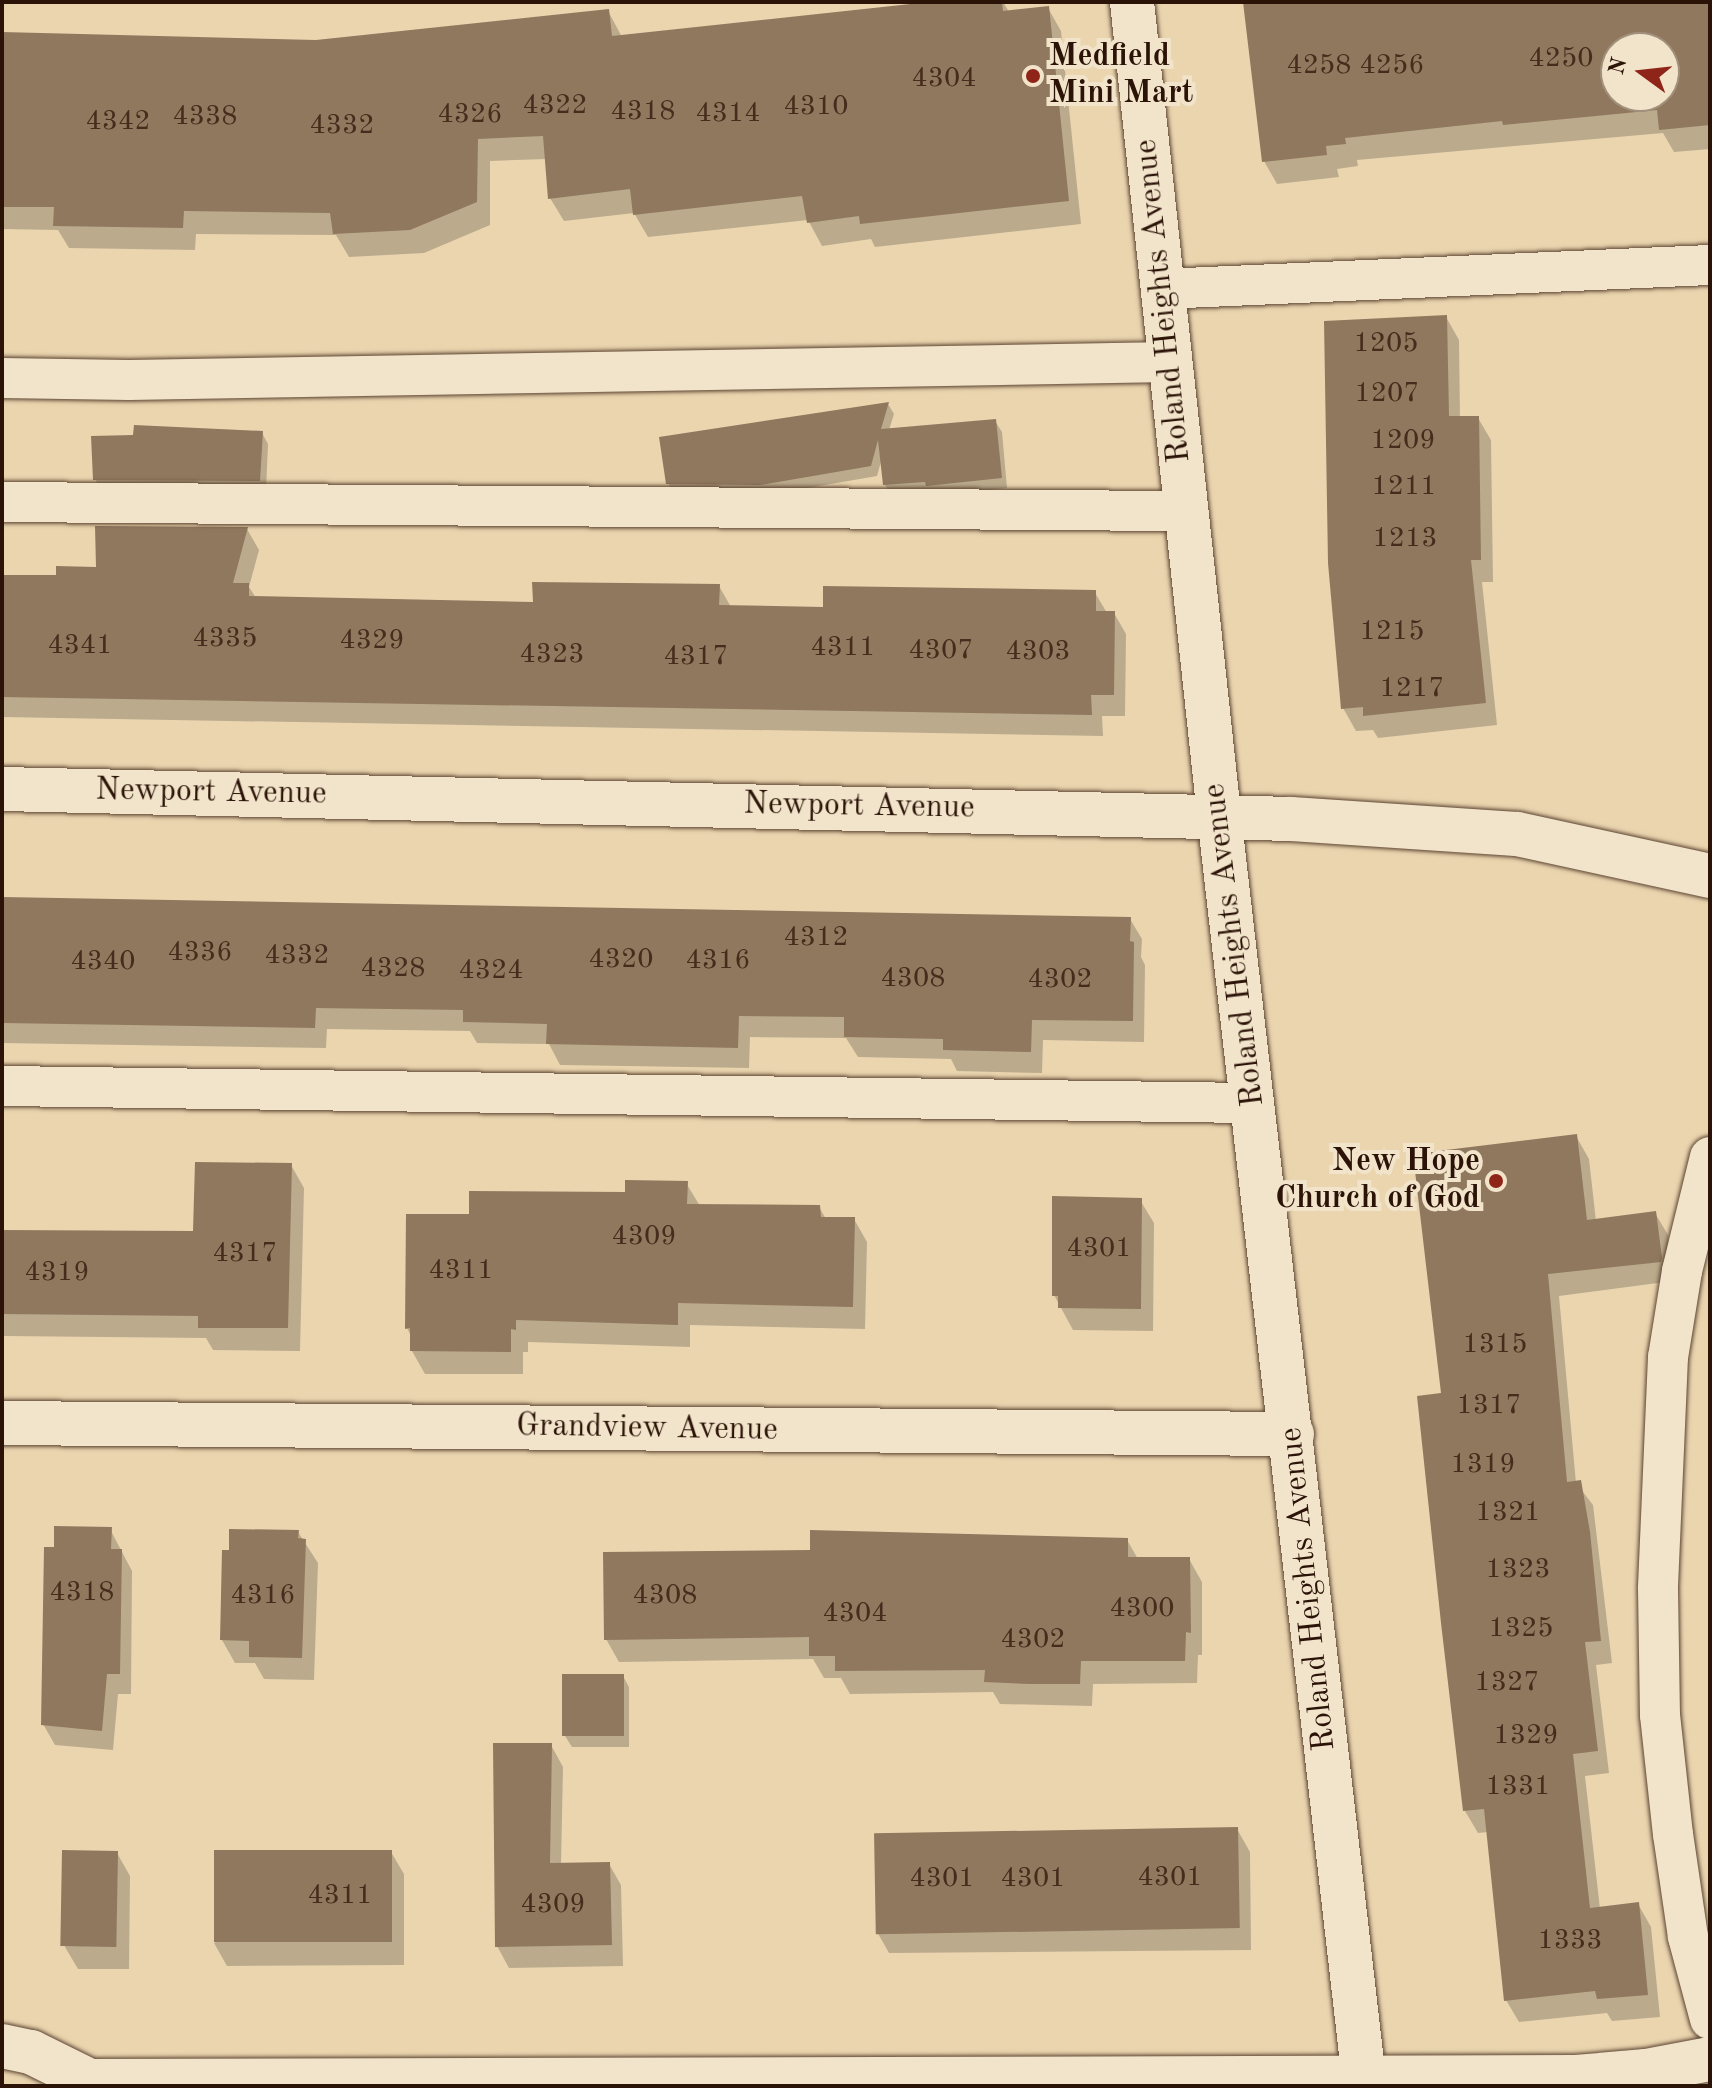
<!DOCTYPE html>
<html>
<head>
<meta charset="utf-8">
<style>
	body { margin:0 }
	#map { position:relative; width:1712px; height:2088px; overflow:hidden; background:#ead5af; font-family:"Old Standard TT",serif }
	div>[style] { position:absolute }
	.shadow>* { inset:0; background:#0003 }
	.building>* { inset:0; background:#8f785e; transform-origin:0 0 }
	.roads { filter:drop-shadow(0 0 2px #5c4431) drop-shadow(0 0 2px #5c4431) }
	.lane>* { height:40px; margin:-20px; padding:0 20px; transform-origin:20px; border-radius:20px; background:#f1e4cb }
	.street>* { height:44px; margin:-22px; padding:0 22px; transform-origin:22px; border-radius:22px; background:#f1e4cb }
	.dots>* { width:22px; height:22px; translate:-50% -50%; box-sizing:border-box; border:4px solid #f1e4cb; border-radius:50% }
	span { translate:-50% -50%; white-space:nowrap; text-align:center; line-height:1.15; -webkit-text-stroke:8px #f1e4cb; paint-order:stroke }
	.number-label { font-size:28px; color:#452c1d }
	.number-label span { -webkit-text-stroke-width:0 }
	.poi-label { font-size:32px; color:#2c1307; font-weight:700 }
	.left { translate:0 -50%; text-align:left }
	.right { translate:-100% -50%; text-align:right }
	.street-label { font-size:32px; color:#2c1307 }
	.frame { position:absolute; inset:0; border:4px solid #2c1307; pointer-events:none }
	.north { position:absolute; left:1600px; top:32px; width:80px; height:80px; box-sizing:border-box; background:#f1e4cb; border:2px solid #a2907d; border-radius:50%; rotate:285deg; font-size:22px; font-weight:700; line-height:32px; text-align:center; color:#2c1307 }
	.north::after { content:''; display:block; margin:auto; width:28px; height:36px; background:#8f2418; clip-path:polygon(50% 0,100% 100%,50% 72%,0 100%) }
</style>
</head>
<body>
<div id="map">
	<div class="shadow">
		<i style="clip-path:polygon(947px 2px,1003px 2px,1009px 12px,1048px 8px,1061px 31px,1081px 224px,875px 247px,871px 239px,822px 246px,808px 220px,648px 237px,634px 213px,564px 221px,550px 198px,547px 159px,490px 161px,490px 225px,424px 253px,349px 257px,336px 235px,196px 234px,195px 250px,69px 248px,58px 230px,2px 229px,2px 34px,316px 42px,608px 11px,622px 37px)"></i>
		<i style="clip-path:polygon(evenodd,1245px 2px,1710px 2px,1710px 149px,1674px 152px,1663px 133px,1357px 160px,1358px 166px,1337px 169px,1339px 177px,1277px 184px,1264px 161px,1245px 2px,1616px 48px,1664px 48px,1664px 96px,1616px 96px,1616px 48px)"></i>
		<i style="clip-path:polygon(1446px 317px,1459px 340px,1460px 418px,1478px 418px,1491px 440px,1493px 582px,1482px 582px,1497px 725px,1378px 738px,1373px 730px,1356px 731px,1343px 708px)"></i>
		<i style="clip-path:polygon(888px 404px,894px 414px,889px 430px,995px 421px,1002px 432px,1007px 488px,934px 496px,892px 496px,885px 485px,882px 458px,877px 476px,767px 495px,674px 495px,668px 483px)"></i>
		<i style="clip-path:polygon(262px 433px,268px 444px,266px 491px,101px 490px,95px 479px)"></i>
		<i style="clip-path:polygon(247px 529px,259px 550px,249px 587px,256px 598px,535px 604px,719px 586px,731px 607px,825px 609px,1094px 591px,1107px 613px,1114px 613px,1126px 634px,1125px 716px,1102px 716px,1103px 736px,2px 717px,2px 576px,58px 577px)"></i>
		<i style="clip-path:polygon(2px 900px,1130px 919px,1142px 939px,1141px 957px,1145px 965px,1144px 1042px,1043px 1040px,1042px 1073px,957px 1071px,951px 1059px,858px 1057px,846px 1038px,750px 1037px,749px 1068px,560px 1065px,549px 1044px,477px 1043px,470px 1031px,327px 1029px,326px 1048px,2px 1043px)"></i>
		<i style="clip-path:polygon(1576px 1136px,1589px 1159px,1596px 1221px,1655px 1213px,1668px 1235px,1673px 1281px,1559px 1296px,1576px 1483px,1593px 1505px,1612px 1663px,1596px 1665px,1609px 1773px,1585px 1776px,1600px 1909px,1638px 1904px,1651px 1927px,1660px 2017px,1612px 2021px,1607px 2013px,1519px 2022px,1506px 2000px,1488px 1832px,1478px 1833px,1465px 1811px,1442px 1395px)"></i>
		<i style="clip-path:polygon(291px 1165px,304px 1188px,300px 1351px,213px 1350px,206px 1338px,2px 1336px,2px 1232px,195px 1233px)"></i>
		<i style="clip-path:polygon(686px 1183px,700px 1206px,819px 1207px,826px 1219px,854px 1219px,867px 1242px,865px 1329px,690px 1325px,690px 1347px,528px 1342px,528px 1352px,523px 1352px,523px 1374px,425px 1374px,412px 1351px,412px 1338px,407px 1328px,471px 1216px)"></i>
		<i style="clip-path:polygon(1140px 1200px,1154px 1223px,1153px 1331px,1073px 1330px,1054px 1295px)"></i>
		<i style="clip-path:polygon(110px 1529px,132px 1571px,131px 1694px,118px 1694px,113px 1750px,55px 1745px,43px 1724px,56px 1549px)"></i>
		<i style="clip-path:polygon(298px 1532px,318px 1563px,314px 1680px,264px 1679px,255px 1663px,235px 1663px,222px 1640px)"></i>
		<i style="clip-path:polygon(1127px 1540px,1138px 1559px,1189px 1559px,1202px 1582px,1202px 1655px,1198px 1655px,1197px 1683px,1093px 1684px,1092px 1706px,1000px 1704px,993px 1692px,850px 1694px,841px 1678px,824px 1678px,813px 1659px,619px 1662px,606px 1639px,812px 1552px)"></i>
		<i style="clip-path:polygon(623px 1676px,629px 1687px,629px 1747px,572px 1747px,565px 1736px)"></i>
		<i style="clip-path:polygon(551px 1745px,563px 1767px,561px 1865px,609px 1864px,621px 1885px,623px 1966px,509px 1968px,497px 1946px)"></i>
		<i style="clip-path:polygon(1237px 1829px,1250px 1852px,1251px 1950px,889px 1953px,876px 1930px)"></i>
		<i style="clip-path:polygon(391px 1852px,404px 1874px,404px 1965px,227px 1966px,214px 1943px)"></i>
		<i style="clip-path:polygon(117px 1853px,130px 1876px,129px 1969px,78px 1969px,65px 1947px)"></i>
	</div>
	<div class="building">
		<i style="clip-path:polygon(929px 2px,1002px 2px,1003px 11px,1049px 6px,1069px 201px,860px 224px,859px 216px,807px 223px,802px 196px,633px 215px,630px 189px,548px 199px,543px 136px,478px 139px,477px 202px,410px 230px,333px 234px,330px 213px,184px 211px,183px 228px,53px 226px,54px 207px,2px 207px,2px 32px,316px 40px,609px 9px,612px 36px)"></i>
		<i style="clip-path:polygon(evenodd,1243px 2px,1710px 2px,1710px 125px,1659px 130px,1657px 110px,1503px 125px,1502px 121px,1345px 138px,1346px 144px,1326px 146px,1327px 155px,1262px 162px,1243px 2px,1616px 48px,1664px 48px,1664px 96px,1616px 96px,1616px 48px)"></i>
		<i style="clip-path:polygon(1447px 315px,1449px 416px,1479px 416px,1481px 560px,1471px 560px,1486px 703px,1363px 716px,1363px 707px,1341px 709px,1328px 563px,1324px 321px)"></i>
		<i style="clip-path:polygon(889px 402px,881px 429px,996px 419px,1002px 478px,926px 486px,925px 482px,883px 485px,878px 440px,871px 466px,760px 485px,666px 484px,659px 437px)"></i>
		<i style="clip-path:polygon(134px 425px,263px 431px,260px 481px,93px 480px,91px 436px,133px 435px)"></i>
		<i style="clip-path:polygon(95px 526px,248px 527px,233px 583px,249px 583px,249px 596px,533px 602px,532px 582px,720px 584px,719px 605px,823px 607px,823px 586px,1096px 590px,1096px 611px,1115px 611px,1114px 695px,1091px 695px,1092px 715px,2px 697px,2px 575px,56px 575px,56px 566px,96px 567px)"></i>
		<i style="clip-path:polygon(2px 897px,1131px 917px,1130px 941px,1134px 942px,1133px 1021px,1032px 1020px,1031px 1052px,943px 1050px,943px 1039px,844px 1037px,844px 1017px,739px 1016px,738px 1048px,546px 1044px,547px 1024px,463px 1022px,463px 1010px,316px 1008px,315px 1028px,2px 1023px)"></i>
		<i style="clip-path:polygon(1577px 1134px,1587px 1220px,1656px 1211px,1662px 1258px,1661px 1262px,1548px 1274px,1567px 1482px,1581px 1480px,1590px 1532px,1601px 1641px,1585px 1642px,1598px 1751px,1573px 1754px,1590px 1908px,1639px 1902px,1648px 1995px,1597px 1999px,1595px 1991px,1504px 2001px,1484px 1809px,1463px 1811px,1441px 1623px,1417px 1396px,1441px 1393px,1413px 1154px)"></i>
		<i style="clip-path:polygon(195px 1162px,292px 1163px,288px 1328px,198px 1328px,198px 1316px,2px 1314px,2px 1230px,193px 1231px)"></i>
		<i style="clip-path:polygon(625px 1180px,688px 1181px,687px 1204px,820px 1205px,821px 1217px,855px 1217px,853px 1307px,678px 1303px,678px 1325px,516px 1320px,516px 1330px,511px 1329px,511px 1352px,410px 1351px,410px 1328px,405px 1329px,406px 1214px,469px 1214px,469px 1191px,625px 1192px)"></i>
		<i style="clip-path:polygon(1052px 1196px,1142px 1198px,1141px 1309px,1058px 1308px,1058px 1296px,1052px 1296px)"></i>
		<i style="clip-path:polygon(54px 1526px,112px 1527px,111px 1549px,122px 1549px,120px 1674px,107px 1674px,102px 1731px,41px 1725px,44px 1547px,54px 1547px)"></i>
		<i style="clip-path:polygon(229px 1529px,299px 1530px,298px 1538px,306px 1539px,302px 1658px,249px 1657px,249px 1641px,220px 1640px,222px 1550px,229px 1550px)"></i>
		<i style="clip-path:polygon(810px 1530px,1128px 1538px,1128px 1557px,1190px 1557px,1191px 1633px,1186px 1632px,1185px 1661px,1081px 1661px,1080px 1684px,1030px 1684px,984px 1682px,985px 1670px,835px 1671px,835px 1656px,809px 1656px,809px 1637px,604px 1640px,603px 1552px,810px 1550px)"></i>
		<i style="left:624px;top:1674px;width:62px;height:62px;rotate:90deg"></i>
		<i style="clip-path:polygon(493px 1743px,552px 1743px,550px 1863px,610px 1862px,612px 1945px,495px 1947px)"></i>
		<i style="left:1238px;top:1827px;width:101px;height:364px;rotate:89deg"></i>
		<i style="left:392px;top:1850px;width:92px;height:178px;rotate:90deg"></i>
		<i style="left:118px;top:1851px;width:96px;height:56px;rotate:91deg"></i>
	</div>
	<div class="roads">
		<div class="lane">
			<i style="left:1162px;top:289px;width:549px;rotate:-2.51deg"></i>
			<i style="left:2px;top:378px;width:127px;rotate:0.9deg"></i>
			<i style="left:129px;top:380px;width:1041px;rotate:-0.99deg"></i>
			<i style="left:2px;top:502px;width:1185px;rotate:0.44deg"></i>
			<i style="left:2px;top:1086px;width:1251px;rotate:0.78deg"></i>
			<i style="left:1710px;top:1157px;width:117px;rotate:103.8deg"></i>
			<i style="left:1682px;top:1271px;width:87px;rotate:99.2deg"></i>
			<i style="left:1668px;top:1357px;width:232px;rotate:92.5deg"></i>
			<i style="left:1658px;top:1589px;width:126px;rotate:89.1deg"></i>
			<i style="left:1660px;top:1715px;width:120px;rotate:83.8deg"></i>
			<i style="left:1673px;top:1834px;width:104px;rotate:81.7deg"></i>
			<i style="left:1688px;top:1937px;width:85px;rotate:75deg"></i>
		</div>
		<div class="street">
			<i style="left:1132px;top:2px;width:818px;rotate:83.89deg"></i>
			<i style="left:1219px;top:815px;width:1272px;rotate:83.46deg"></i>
			<i style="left:2px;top:789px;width:1289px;rotate:1.33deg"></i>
			<i style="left:1291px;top:819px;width:226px;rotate:3.8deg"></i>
			<i style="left:1517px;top:834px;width:198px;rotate:12.3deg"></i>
			<i style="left:2px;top:1423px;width:1290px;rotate:0.49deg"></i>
			<i style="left:2px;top:2046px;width:30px;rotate:12deg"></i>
			<i style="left:31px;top:2052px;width:66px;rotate:26.2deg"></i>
			<i style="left:90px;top:2081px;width:1486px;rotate:-0.15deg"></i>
			<i style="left:1576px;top:2077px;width:70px;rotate:-4.9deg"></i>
			<i style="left:1646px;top:2071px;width:65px;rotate:-10.6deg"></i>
		</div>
	</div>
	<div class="dots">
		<i style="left:1033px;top:76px;background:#8f2418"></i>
		<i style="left:1496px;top:1181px;background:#8f2418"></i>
	</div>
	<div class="number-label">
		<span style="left:1561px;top:59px">4250</span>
		<span style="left:1319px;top:66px">4258</span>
		<span style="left:1392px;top:66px">4256</span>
		<span style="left:944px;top:79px">4304</span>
		<span style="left:555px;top:106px">4322</span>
		<span style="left:816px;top:107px">4310</span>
		<span style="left:643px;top:112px">4318</span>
		<span style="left:728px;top:114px">4314</span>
		<span style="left:470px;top:115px">4326</span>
		<span style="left:205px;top:117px">4338</span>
		<span style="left:118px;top:122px">4342</span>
		<span style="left:342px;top:126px">4332</span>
		<span style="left:1386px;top:344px">1205</span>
		<span style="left:1387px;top:394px">1207</span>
		<span style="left:1403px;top:441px">1209</span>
		<span style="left:1404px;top:487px">1211</span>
		<span style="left:1405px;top:539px">1213</span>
		<span style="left:1392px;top:632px">1215</span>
		<span style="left:225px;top:639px">4335</span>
		<span style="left:372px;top:641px">4329</span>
		<span style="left:80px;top:646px">4341</span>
		<span style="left:843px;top:648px">4311</span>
		<span style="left:941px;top:651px">4307</span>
		<span style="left:1038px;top:652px">4303</span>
		<span style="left:552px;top:655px">4323</span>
		<span style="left:696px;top:657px">4317</span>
		<span style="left:1412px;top:689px">1217</span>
		<span style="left:816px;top:938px">4312</span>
		<span style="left:200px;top:953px">4336</span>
		<span style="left:297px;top:956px">4332</span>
		<span style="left:621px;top:960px">4320</span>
		<span style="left:718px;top:961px">4316</span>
		<span style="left:103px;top:962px">4340</span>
		<span style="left:393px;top:969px">4328</span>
		<span style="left:491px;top:971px">4324</span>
		<span style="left:913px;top:979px">4308</span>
		<span style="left:1060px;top:980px">4302</span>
		<span style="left:644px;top:1237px">4309</span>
		<span style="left:1099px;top:1249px">4301</span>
		<span style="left:245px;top:1254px">4317</span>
		<span style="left:461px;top:1271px">4311</span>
		<span style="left:57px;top:1273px">4319</span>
		<span style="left:1495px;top:1345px">1315</span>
		<span style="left:1489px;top:1406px">1317</span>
		<span style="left:1483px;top:1465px">1319</span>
		<span style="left:1508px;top:1513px">1321</span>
		<span style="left:1518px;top:1570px">1323</span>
		<span style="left:82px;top:1593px">4318</span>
		<span style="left:263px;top:1596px">4316</span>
		<span style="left:665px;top:1596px">4308</span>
		<span style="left:1142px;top:1609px">4300</span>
		<span style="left:855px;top:1614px">4304</span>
		<span style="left:1521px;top:1629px">1325</span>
		<span style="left:1033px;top:1640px">4302</span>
		<span style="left:1507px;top:1683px">1327</span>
		<span style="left:1526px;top:1736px">1329</span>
		<span style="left:1518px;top:1787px">1331</span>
		<span style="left:1170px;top:1878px">4301</span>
		<span style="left:942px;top:1879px">4301</span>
		<span style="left:1033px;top:1879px">4301</span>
		<span style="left:340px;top:1896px">4311</span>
		<span style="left:553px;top:1905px">4309</span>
		<span style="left:1570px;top:1941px">1333</span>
	</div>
	<div class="poi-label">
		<span class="left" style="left:1049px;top:76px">Medfield<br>Mini Mart</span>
		<span class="right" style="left:1480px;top:1181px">New Hope<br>Church of God</span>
	</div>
	<div class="street-label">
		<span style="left:1164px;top:301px;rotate:-96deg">Roland Heights Avenue</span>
		<span style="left:211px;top:793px;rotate:1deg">Newport Avenue</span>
		<span style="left:859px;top:807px;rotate:1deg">Newport Avenue</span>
		<span style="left:1235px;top:945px;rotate:-97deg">Roland Heights Avenue</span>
		<span style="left:647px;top:1429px;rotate:1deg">Grandview Avenue</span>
		<span style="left:1309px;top:1589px;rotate:-96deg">Roland Heights Avenue</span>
	</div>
	<div class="frame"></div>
	<div class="north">N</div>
</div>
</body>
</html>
